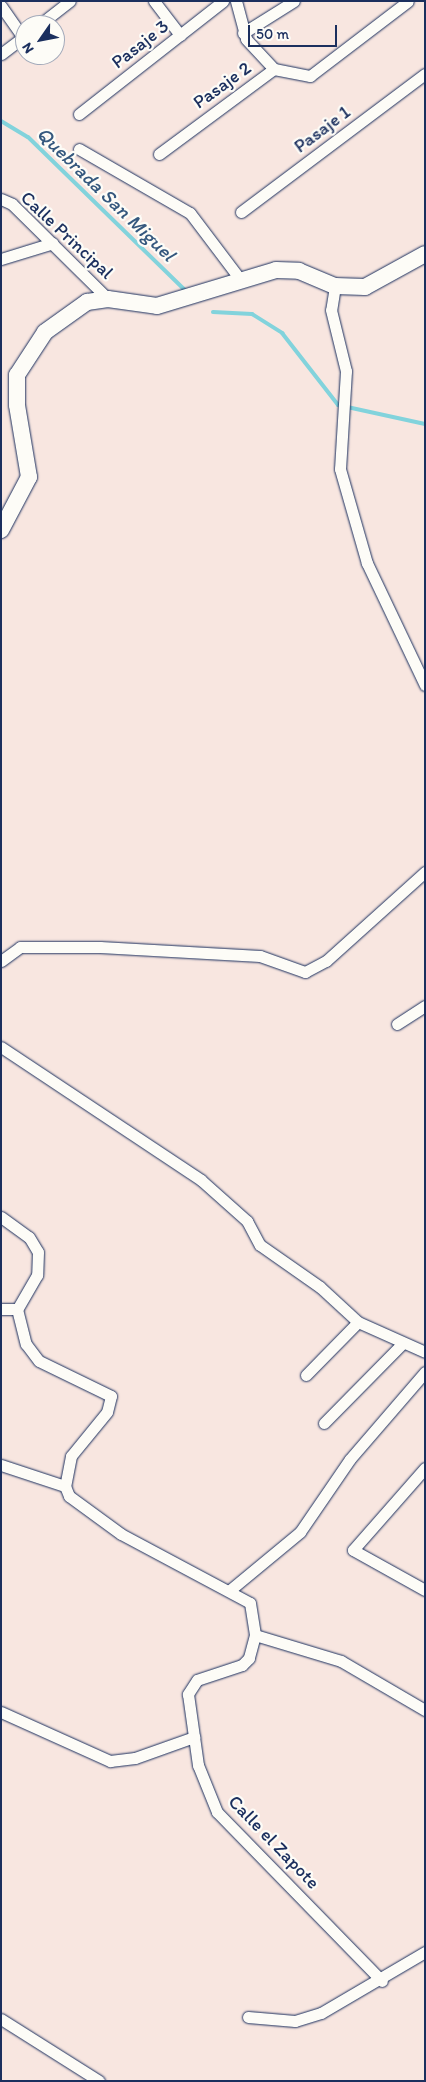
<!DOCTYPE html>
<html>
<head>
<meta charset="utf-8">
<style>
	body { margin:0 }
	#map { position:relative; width:426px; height:2082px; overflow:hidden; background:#f8e6e0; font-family:Itim,sans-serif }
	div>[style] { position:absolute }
	.stream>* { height:4px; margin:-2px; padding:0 2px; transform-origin:2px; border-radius:2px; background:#82d3dc }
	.roads { filter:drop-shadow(0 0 1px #1b2f5e) drop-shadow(0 0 1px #1b2f5e) }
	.street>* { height:11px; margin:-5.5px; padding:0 5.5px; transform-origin:5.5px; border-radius:5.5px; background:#fdfcf7 }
	.secondary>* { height:16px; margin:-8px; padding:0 8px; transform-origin:8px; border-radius:8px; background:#fdfcf7 }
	span { translate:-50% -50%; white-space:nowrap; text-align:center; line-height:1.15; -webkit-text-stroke:4.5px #fdfcf7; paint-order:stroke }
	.street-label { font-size:19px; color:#1b2f5e }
	.water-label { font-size:20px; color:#35587e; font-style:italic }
	.frame { position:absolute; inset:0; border:2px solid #1b2f5e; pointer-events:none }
	.north { position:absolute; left:15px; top:15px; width:50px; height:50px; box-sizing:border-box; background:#fdfcf7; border:1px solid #a3aaba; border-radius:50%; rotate:237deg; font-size:14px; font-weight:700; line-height:20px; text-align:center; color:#1b2f5e }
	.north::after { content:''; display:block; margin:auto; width:18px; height:22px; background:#1b2f5e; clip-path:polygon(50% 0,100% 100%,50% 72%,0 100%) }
	.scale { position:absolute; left:248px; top:25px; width:89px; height:22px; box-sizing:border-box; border:2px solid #1b2f5e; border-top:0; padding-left:6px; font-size:15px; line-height:18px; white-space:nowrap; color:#1b2f5e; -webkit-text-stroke:4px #fdfcf7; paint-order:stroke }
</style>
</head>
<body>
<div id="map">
	<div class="stream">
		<i style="left:1px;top:121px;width:31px;rotate:31deg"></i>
		<i style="left:28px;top:137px;width:222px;rotate:44.3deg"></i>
		<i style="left:213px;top:312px;width:39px;rotate:3deg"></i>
		<i style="left:252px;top:314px;width:36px;rotate:32deg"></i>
		<i style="left:282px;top:333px;width:91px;rotate:52.1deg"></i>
		<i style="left:338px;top:405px;width:89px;rotate:12.3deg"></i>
	</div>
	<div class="roads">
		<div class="street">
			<i style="left:154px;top:1px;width:43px;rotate:52.6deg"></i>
			<i style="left:236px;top:1px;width:39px;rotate:75deg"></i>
			<i style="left:246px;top:39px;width:41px;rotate:47deg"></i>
			<i style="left:1px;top:6px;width:38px;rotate:55deg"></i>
			<i style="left:39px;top:25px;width:39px;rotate:-38deg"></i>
			<i style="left:243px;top:33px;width:60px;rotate:-32.1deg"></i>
			<i style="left:1px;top:54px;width:30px;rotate:-37deg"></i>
			<i style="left:79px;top:114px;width:183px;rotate:-38.1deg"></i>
			<i style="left:79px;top:149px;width:128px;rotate:30deg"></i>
			<i style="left:190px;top:213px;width:83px;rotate:52.9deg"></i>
			<i style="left:159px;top:154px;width:143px;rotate:-36.5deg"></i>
			<i style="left:274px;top:69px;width:37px;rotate:11deg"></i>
			<i style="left:310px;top:76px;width:123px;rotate:-37.4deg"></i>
			<i style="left:1px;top:199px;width:12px;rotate:24deg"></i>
			<i style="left:12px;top:204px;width:135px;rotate:44.7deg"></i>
			<i style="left:241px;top:212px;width:230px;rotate:-36.9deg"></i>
			<i style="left:1px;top:259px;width:54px;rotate:-17.1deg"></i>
			<i style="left:335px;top:286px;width:24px;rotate:99deg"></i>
			<i style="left:331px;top:310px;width:63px;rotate:76.2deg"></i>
			<i style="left:346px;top:371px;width:98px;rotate:93.5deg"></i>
			<i style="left:340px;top:469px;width:98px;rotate:74deg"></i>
			<i style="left:367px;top:563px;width:135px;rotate:64.6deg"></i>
			<i style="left:1px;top:961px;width:24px;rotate:-36deg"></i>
			<i style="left:20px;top:947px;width:80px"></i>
			<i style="left:100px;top:947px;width:160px;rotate:3.2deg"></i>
			<i style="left:260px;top:956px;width:48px;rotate:19.6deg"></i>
			<i style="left:305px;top:972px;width:24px;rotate:-28deg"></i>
			<i style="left:326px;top:961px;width:133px;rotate:-42deg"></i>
			<i style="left:397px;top:1024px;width:33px;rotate:-33deg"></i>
			<i style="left:1px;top:1047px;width:240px;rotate:33.6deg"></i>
			<i style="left:201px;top:1180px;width:62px;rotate:41.7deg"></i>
			<i style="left:247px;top:1221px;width:27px;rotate:62deg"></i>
			<i style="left:260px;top:1245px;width:73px;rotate:35deg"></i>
			<i style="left:320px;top:1287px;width:52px;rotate:42.6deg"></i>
			<i style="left:358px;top:1322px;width:73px;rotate:24.1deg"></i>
			<i style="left:1px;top:1217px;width:34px;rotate:36deg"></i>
			<i style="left:29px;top:1237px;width:17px;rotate:59deg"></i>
			<i style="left:38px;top:1252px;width:23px;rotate:92deg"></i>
			<i style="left:37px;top:1275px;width:39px;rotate:120deg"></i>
			<i style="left:17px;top:1309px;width:36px;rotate:76deg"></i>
			<i style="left:26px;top:1344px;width:21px;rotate:53deg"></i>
			<i style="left:39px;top:1361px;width:80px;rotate:25.9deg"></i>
			<i style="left:111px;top:1396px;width:16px;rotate:104deg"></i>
			<i style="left:107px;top:1412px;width:57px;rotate:129.3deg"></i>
			<i style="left:71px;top:1456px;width:31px;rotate:101deg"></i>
			<i style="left:65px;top:1486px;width:11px;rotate:68deg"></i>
			<i style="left:69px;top:1496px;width:64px;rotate:36.2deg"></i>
			<i style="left:121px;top:1534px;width:146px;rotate:28.1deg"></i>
			<i style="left:250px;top:1603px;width:32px;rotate:81deg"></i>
			<i style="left:255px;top:1635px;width:24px;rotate:105deg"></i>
			<i style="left:249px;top:1658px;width:10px;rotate:135deg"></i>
			<i style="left:242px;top:1665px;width:47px;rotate:161.6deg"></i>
			<i style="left:197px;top:1680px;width:17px;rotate:123deg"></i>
			<i style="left:188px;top:1694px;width:72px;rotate:82deg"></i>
			<i style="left:198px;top:1765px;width:51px;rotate:68deg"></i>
			<i style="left:217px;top:1812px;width:236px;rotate:45.7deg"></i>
			<i style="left:1px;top:1309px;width:16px"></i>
			<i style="left:306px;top:1375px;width:74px;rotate:-45.5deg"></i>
			<i style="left:324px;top:1423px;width:112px;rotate:-45.4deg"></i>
			<i style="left:1px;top:1465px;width:67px;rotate:18.2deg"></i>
			<i style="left:425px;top:1468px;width:109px;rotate:131.3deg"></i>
			<i style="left:353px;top:1550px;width:82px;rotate:29.1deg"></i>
			<i style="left:230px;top:1590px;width:91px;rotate:-39.6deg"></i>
			<i style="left:300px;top:1532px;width:88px;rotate:-55.6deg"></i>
			<i style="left:350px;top:1459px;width:115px;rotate:-49.2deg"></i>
			<i style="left:255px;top:1635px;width:90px;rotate:16.8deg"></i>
			<i style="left:341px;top:1661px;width:97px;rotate:30.3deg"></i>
			<i style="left:1px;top:1712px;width:120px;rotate:24.2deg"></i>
			<i style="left:110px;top:1761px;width:25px;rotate:-7deg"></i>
			<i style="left:135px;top:1758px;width:63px;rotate:-19.6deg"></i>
			<i style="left:248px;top:2017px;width:47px;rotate:4.9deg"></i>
			<i style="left:295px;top:2021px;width:27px;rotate:-17deg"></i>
			<i style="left:321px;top:2013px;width:121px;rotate:-30.4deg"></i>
			<i style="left:1px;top:2019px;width:116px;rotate:32.3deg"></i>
		</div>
		<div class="secondary">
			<i style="left:1px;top:530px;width:60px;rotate:-62.2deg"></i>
			<i style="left:29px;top:477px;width:73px;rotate:-99.5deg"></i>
			<i style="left:17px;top:405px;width:30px;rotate:-90deg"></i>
			<i style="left:17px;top:375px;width:51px;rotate:-56.9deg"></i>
			<i style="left:45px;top:332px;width:52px;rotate:-35.5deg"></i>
			<i style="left:87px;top:302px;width:21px;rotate:-8deg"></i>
			<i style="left:108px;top:299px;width:49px;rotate:8.1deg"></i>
			<i style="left:157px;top:306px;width:124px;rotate:-16.8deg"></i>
			<i style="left:276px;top:270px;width:23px;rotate:2deg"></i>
			<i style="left:299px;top:271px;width:39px;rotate:23deg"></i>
			<i style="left:335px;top:286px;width:30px;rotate:2deg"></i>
			<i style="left:365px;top:287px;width:68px;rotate:-28.8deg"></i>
		</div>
	</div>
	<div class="street-label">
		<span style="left:140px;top:44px;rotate:-38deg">Pasaje 3</span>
		<span style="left:222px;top:85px;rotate:-36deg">Pasaje 2</span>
		<span style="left:322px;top:129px;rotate:-37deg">Pasaje 1</span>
		<span style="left:67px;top:235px;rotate:43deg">Calle Principal</span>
		<span style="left:274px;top:1842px;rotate:46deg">Calle el Zapote</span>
	</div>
	<div class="water-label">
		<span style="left:106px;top:194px;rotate:44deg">Quebrada San Miguel</span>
	</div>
	<div class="frame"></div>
	<div class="north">N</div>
	<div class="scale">50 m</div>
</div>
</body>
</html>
